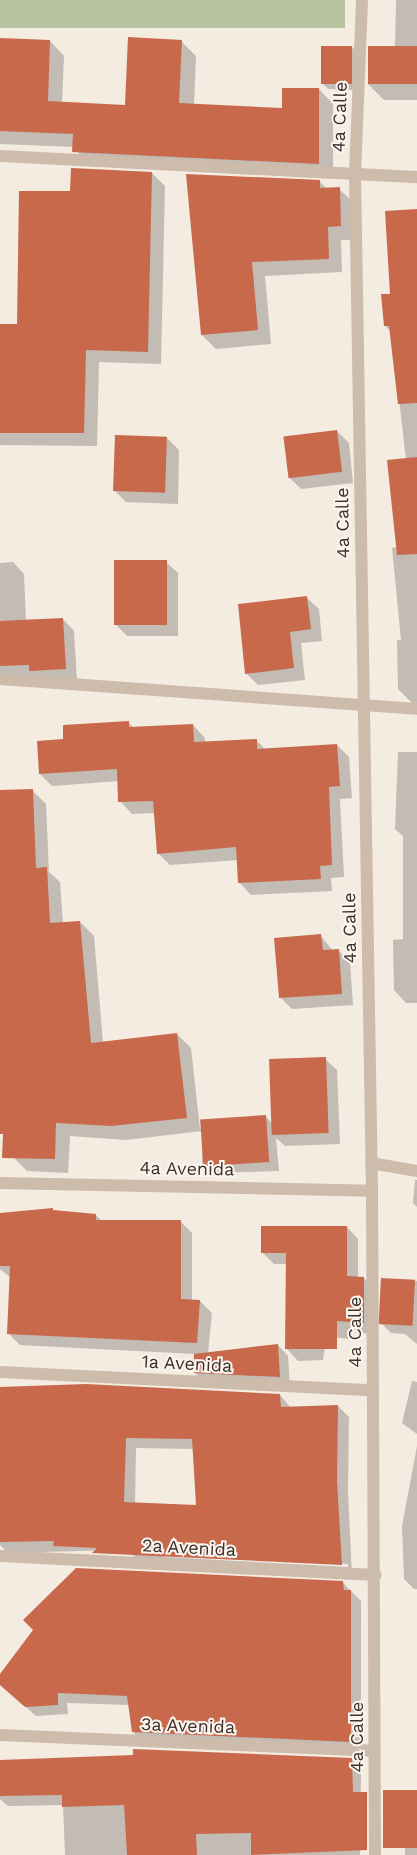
<!DOCTYPE html>
<html>
<head>
<meta charset="utf-8">
<style>
	body { margin:0 }
	#map { position:relative; width:417px; height:1855px; overflow:hidden; background:#f4ebe1; font-family:"Work Sans",sans-serif }
	div>[style] { position:absolute }
	.green>* { inset:0; background:#b8c4a0; transform-origin:0 0 }
	.shadow>* { inset:0; background:#0003; transform-origin:0 0 }
	.building>* { inset:0; background:#c8694b; transform-origin:0 0 }
	.street>* { height:12px; margin:-6px; padding:0 6px; transform-origin:6px; border-radius:6px; background:#cdbbac }
	span { translate:-50% -50%; white-space:nowrap; text-align:center; line-height:1.15; -webkit-text-stroke:4px #fbf5ee; paint-order:stroke }
	.street-label { font-size:18px; color:#3b302b }
</style>
</head>
<body>
<div id="map">
	<div class="green">
		<i style="left:0;top:0;width:345px;height:28px"></i>
	</div>
	<div class="shadow">
		<i style="clip-path:polygon(396px 0,417px 0,417px 100px,384px 100px,368px 84px,395px 47px)"></i>
		<i style="clip-path:polygon(0 39px,50px 41px,64px 56px,62px 103px,126px 106px,181px 41px,196px 56px,194px 105px,283px 110px,319px 89px,333px 104px,333px 178px,88px 166px,74px 147px,0 144px)"></i>
		<i style="clip-path:polygon(352px 47px,358px 54px,356px 90px,328px 89px,322px 83px)"></i>
		<i style="clip-path:polygon(152px 173px,165px 186px,161px 364px,99px 362px,97px 446px,0 445px,0 325px,19px 325px,71px 193px)"></i>
		<i style="clip-path:polygon(187px 175px,319px 181px,327px 189px,339px 189px,353px 202px,354px 240px,341px 240px,342px 272px,265px 276px,271px 344px,216px 349px,202px 335px)"></i>
		<i style="clip-path:polygon(417px 210px,417px 704px,413px 704px,398px 689px,397px 640px,401px 640px,392px 548px,397px 547px,406px 459px,391px 331px,385px 326px)"></i>
		<i style="clip-path:polygon(337px 431px,349px 443px,353px 483px,301px 489px,289px 477px)"></i>
		<i style="clip-path:polygon(167px 438px,179px 450px,178px 504px,126px 502px,114px 490px)"></i>
		<i style="clip-path:polygon(13px 562px,24px 574px,26px 620px,63px 619px,74px 631px,77px 681px,0 678px,0 563px)"></i>
		<i style="clip-path:polygon(166px 562px,178px 573px,178px 636px,127px 636px,115px 624px)"></i>
		<i style="clip-path:polygon(307px 598px,319px 609px,322px 641px,301px 643px,305px 680px,258px 685px,247px 674px)"></i>
		<i style="clip-path:polygon(128px 722px,134px 728px,193px 725px,205px 738px,205px 743px,256px 740px,265px 749px,337px 745px,349px 757px,352px 798px,340px 799px,344px 877px,331px 878px,332px 891px,251px 895px,239px 882px,238px 860px,170px 865px,158px 853px,155px 813px,132px 814px,120px 801px,119px 781px,52px 786px,40px 774px,64px 741px)"></i>
		<i style="clip-path:polygon(398px 752px,417px 752px,417px 1003px,406px 1003px,394px 990px,393px 940px,403px 939px,403px 836px,395px 829px)"></i>
		<i style="clip-path:polygon(32px 790px,46px 804px,49px 872px,60px 882px,63px 924px,80px 922px,94px 936px,103px 1043px,177px 1034px,191px 1048px,200px 1129px,265px 1116px,272px 1123px,325px 1059px,337px 1070px,340px 1144px,285px 1146px,276px 1138px,279px 1171px,212px 1173px,202px 1163px,202px 1131px,126px 1140px,70px 1136px,68px 1173px,27px 1171px,13px 1157px,0 1009px,0 791px)"></i>
		<i style="clip-path:polygon(321px 936px,333px 951px,338px 950px,350px 962px,353px 1005px,292px 1009px,280px 997px)"></i>
		<i style="clip-path:polygon(415px 1180px,417px 1180px,417px 1207px,413px 1203px)"></i>
		<i style="clip-path:polygon(52px 1209px,55px 1212px,96px 1215px,102px 1221px,180px 1221px,192px 1233px,192px 1301px,200px 1301px,212px 1313px,208px 1353px,278px 1345px,288px 1356px,290px 1388px,206px 1384px,195px 1373px,195px 1354px,20px 1345px,8px 1333px,11px 1278px,0 1269px,0 1214px)"></i>
		<i style="clip-path:polygon(347px 1227px,358px 1239px,358px 1278px,364px 1278px,375px 1290px,376px 1334px,348px 1332px,348px 1339px,327px 1336px,323px 1360px,298px 1361px,287px 1349px,287px 1264px,274px 1264px,262px 1252px)"></i>
		<i style="clip-path:polygon(382px 1279px,417px 1281px,417px 1344px,405px 1334px,391px 1333px,382px 1324px)"></i>
		<i style="clip-path:polygon(412px 1381px,417px 1382px,417px 1434px,402px 1423px)"></i>
		<i style="clip-path:polygon(evenodd,0 1388px,280px 1395px,291px 1408px,338px 1406px,349px 1417px,348px 1491px,352px 1575px,143px 1565px,133px 1555px,151px 1549px,8px 1553px,0 1545px,0 1388px,136px 1448px,194px 1449px,197px 1507px,135px 1504px,136px 1448px,0 1388px,164px 1555px,348px 1564px,348px 1567px,164px 1557px,164px 1555px)"></i>
		<i style="clip-path:polygon(417px 1446px,417px 1589px,414px 1589px,404px 1579px,402px 1526px)"></i>
		<i style="clip-path:polygon(343px 1583px,361px 1601px,361px 1751px,143px 1742px,133px 1732px,130px 1705px,67px 1703px,68px 1714px,36px 1716px,0 1684px,0 1676px)"></i>
		<i style="clip-path:polygon(351px 1759px,361px 1770px,360px 1855px,65px 1855px,63px 1805px,8px 1806px,0 1799px,0 1761px)"></i>
		<i style="left:417px;top:1791px;width:64px;height:12px;rotate:90deg"></i>
	</div>
	<div class="building">
		<i style="clip-path:polygon(128px 37px,182px 40px,179px 103px,282px 108px,282px 88px,319px 88px,319px 164px,72px 152px,73px 134px,0 131px,0 38px,50px 40px,48px 101px,125px 105px)"></i>
		<i style="left:321px;top:46px;width:31px;height:38px"></i>
		<i style="left:368px;top:46px;width:49px;height:38px"></i>
		<i style="clip-path:polygon(71px 168px,152px 172px,148px 352px,86px 350px,84px 433px,0 433px,0 324px,17px 324px,19px 191px,70px 191px)"></i>
		<i style="clip-path:polygon(186px 174px,320px 180px,320px 188px,340px 187px,341px 226px,328px 227px,329px 259px,252px 262px,258px 330px,201px 335px)"></i>
		<i style="clip-path:polygon(417px 209px,417px 403px,398px 404px,389px 326px,384px 326px,381px 294px,390px 294px,385px 211px)"></i>
		<i style="left:337px;top:430px;width:42px;height:54px;rotate:83deg"></i>
		<i style="left:115px;top:435px;width:52px;height:56px;rotate:2deg"></i>
		<i style="clip-path:polygon(417px 457px,417px 554px,397px 555px,387px 460px)"></i>
		<i style="left:114px;top:560px;width:53px;height:65px"></i>
		<i style="clip-path:polygon(307px 596px,311px 629px,290px 632px,294px 668px,245px 674px,238px 604px)"></i>
		<i style="clip-path:polygon(63px 618px,66px 669px,29px 671px,29px 665px,0 666px,0 621px)"></i>
		<i style="clip-path:polygon(129px 721px,129px 727px,193px 724px,194px 742px,257px 739px,257px 749px,337px 744px,340px 786px,329px 787px,332px 865px,320px 866px,321px 879px,238px 883px,236px 847px,157px 854px,153px 801px,118px 802px,117px 769px,39px 774px,37px 741px,63px 739px,63px 725px)"></i>
		<i style="clip-path:polygon(33px 789px,36px 868px,47px 867px,50px 923px,80px 921px,91px 1043px,177px 1033px,187px 1118px,111px 1126px,56px 1123px,55px 1159px,2px 1158px,3px 1134px,0 1134px,0 790px)"></i>
		<i style="clip-path:polygon(321px 934px,323px 950px,339px 949px,342px 994px,279px 998px,274px 938px)"></i>
		<i style="left:326px;top:1057px;width:76px;height:57px;rotate:88deg"></i>
		<i style="left:266px;top:1115px;width:47px;height:66px;rotate:86deg"></i>
		<i style="clip-path:polygon(53px 1208px,53px 1210px,96px 1214px,96px 1220px,181px 1220px,181px 1299px,200px 1300px,197px 1343px,7px 1334px,10px 1266px,0 1266px,0 1213px)"></i>
		<i style="clip-path:polygon(261px 1226px,347px 1226px,347px 1276px,364px 1277px,364px 1323px,337px 1321px,337px 1349px,285px 1349px,286px 1253px,261px 1253px)"></i>
		<i style="left:381px;top:1278px;width:34px;height:46px;rotate:3deg"></i>
		<i style="clip-path:polygon(278px 1344px,280px 1377px,194px 1373px,194px 1354px)"></i>
		<i style="clip-path:polygon(evenodd,86px 1384px,280px 1394px,281px 1407px,338px 1405px,337px 1480px,342px 1565px,92px 1553px,97px 1548px,53px 1546px,54px 1541px,0 1542px,0 1387px,86px 1384px,126px 1438px,192px 1439px,196px 1505px,124px 1502px,126px 1438px)"></i>
		<i style="clip-path:polygon(76px 1568px,343px 1581px,344px 1590px,351px 1590px,351px 1742px,132px 1732px,127px 1696px,58px 1693px,58px 1705px,25px 1707px,0 1685px,0 1674px,33px 1630px,23px 1620px)"></i>
		<i style="clip-path:polygon(133px 1749px,352px 1758px,353px 1792px,367px 1792px,367px 1850px,251px 1855px,251px 1833px,196px 1834px,197px 1855px,127px 1855px,124px 1805px,62px 1807px,62px 1795px,0 1796px,0 1760px,133px 1755px)"></i>
		<i style="left:417px;top:1790px;width:58px;height:34px;rotate:90deg"></i>
	</div>
	<div class="street">
		<i style="left:362px;top:0;width:175px;rotate:92.3deg"></i>
		<i style="left:355px;top:175px;width:1016px;rotate:89.04deg"></i>
		<i style="left:372px;top:1191px;width:664px;rotate:89.74deg"></i>
		<i style="left:0;top:156px;width:418px;rotate:2.9deg"></i>
		<i style="left:0;top:679px;width:418px;rotate:4.1deg"></i>
		<i style="left:371px;top:1163px;width:47px;rotate:9.9deg"></i>
		<i style="left:0;top:1183px;width:372px;rotate:1.2deg"></i>
		<i style="left:0;top:1372px;width:372px;rotate:2.8deg"></i>
		<i style="left:0;top:1556px;width:376px;rotate:2.9deg"></i>
		<i style="left:0;top:1735px;width:374px;rotate:2.4deg"></i>
	</div>
	<div class="street-label">
		<span style="left:340px;top:117px;rotate:-88deg">4a Calle</span>
		<span style="left:343px;top:523px;rotate:-91deg">4a Calle</span>
		<span style="left:350px;top:928px;rotate:-91deg">4a Calle</span>
		<span style="left:187px;top:1169px;rotate:1deg">4a Avenida</span>
		<span style="left:355px;top:1332px;rotate:-90deg">4a Calle</span>
		<span style="left:187px;top:1364px;rotate:3deg">1a Avenida</span>
		<span style="left:189px;top:1548px;rotate:3deg">2a Avenida</span>
		<span style="left:188px;top:1726px;rotate:2deg">3a Avenida</span>
		<span style="left:357px;top:1737px;rotate:-90deg">4a Calle</span>
	</div>
</div>
</body>
</html>
